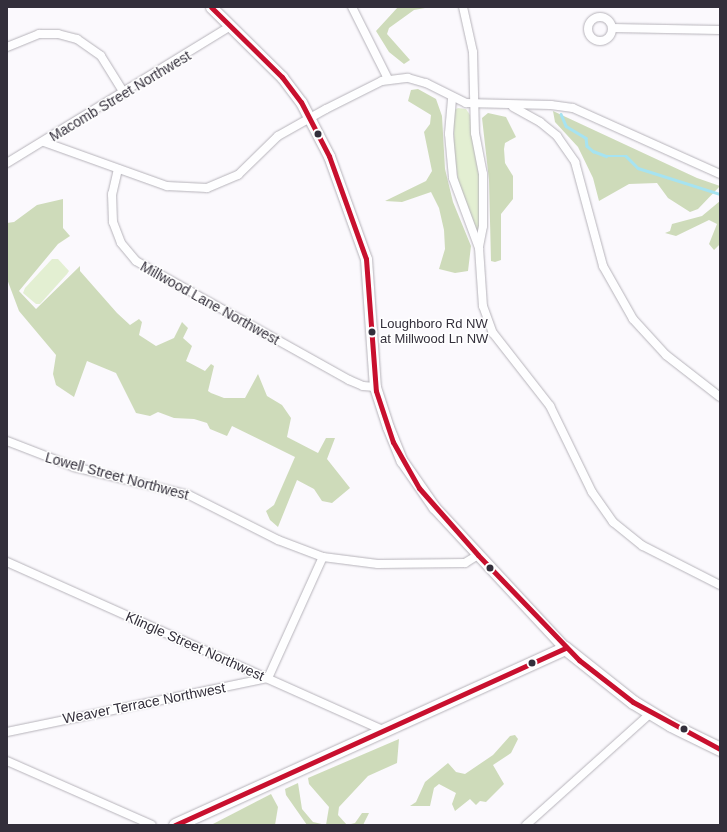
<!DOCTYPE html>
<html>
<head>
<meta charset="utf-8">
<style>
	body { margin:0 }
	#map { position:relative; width:727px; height:832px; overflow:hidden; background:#fbf9fd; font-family:Arial,sans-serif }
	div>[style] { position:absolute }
	.green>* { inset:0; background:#e3efd2 }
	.forest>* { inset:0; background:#cedbba }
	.stream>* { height:2.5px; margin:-1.25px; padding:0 1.25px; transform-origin:1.25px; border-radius:1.25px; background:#a6e3f1 }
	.roads { filter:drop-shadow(0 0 1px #b6b3ba) drop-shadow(0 0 1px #b6b3ba) }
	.street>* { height:8px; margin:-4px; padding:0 4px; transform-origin:4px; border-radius:4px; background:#fefeff }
	.street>.ring { margin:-4px; padding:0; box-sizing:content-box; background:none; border:8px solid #fefeff; border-radius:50% }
	.secondary>* { height:11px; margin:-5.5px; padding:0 5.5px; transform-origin:5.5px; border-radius:5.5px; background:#fefeff }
	.primary>* { height:13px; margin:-6.5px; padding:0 6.5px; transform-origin:6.5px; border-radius:6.5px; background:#fefeff }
	.bus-1>* { height:5px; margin:-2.5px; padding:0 2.5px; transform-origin:2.5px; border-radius:2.5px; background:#c8102e }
	.dots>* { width:11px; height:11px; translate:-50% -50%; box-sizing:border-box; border:2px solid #fff; border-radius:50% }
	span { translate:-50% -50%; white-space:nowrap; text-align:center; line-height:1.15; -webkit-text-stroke:3px #fff; paint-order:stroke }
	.bus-label { font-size:13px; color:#332f3b }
	.left { translate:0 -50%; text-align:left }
	.street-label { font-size:14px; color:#332f3b }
	.frame { position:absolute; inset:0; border:8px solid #332f3b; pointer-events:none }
</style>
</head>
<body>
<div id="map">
	<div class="green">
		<i style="clip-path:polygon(458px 108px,466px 109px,470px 115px,479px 172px,480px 229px,476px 230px,459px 185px,454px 156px,454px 110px)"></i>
		<i style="clip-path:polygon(52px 259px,58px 259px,69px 271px,67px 274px,40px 304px,36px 304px,23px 293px,25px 288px)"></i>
	</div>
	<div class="forest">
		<i style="clip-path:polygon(398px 7px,425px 8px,414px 10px,389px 28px,387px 34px,410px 60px,404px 64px,389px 52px,376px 31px)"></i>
		<i style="clip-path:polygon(418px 89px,436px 99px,442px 116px,445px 169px,453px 202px,471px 246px,468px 271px,455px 273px,439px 269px,445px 249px,444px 230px,439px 208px,431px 192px,402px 202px,385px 201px,426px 181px,432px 171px,424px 132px,430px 124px,431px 115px,408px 101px,411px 90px)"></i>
		<i style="clip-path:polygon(553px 111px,697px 178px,720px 186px,698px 209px,690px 212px,668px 198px,657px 183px,629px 184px,599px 201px,593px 178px,578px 147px,555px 122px)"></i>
		<i style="clip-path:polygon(488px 113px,506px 117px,516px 137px,505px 143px,504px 149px,505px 163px,513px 176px,513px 199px,501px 214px,501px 260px,495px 262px,491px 261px,489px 180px,482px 118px)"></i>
		<i style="clip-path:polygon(63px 199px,63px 228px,70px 236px,58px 244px,19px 291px,36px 309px,80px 266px,80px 271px,117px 313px,130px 325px,139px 319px,142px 322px,139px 335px,156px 346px,174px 338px,182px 322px,188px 328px,183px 338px,192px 346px,186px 361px,205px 371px,211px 364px,214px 366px,208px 391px,211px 393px,224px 398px,245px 398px,258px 374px,267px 396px,282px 405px,291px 418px,287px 437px,318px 453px,326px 438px,335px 438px,327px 459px,350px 488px,332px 503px,322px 501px,314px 489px,297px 480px,278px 527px,270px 520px,266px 511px,274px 505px,295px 457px,232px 426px,227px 436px,210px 429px,207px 423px,194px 419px,174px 418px,158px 412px,150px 416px,136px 413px,116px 373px,87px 361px,74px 397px,56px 385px,53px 374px,56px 355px,19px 311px,7px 279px,7px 223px,14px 222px,37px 205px)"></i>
		<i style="clip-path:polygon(720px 201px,720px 244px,714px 250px,709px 244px,717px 224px,709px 220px,676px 236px,665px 233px,670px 231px,672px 224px,702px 216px)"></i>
		<i style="clip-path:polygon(515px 735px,518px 739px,511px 753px,493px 765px,504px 784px,486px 802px,480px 801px,476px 805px,470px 799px,455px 811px,452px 804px,456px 793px,439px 784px,434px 788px,430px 806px,410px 806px,416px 802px,425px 782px,448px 763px,456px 772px,465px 774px,493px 755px,510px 736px)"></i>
		<i style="clip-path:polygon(399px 739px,397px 763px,368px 776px,339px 807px,338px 815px,347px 825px,355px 823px,362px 813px,369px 813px,363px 825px,307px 825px,286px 795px,285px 789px,298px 783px,302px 809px,313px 822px,326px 825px,329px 807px,309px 784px,308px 778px)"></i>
		<i style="clip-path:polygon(271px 794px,278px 807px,275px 825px,211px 825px)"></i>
	</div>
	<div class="stream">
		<i style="left:561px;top:114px;width:13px;rotate:67deg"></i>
		<i style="left:566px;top:126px;width:23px;rotate:31deg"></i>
		<i style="left:586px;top:138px;width:8px;rotate:83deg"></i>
		<i style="left:587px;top:146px;width:8px;rotate:40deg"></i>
		<i style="left:593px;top:151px;width:14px;rotate:21deg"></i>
		<i style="left:606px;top:156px;width:20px"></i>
		<i style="left:626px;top:156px;width:17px;rotate:45deg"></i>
		<i style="left:638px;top:168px;width:86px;rotate:17.6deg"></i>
	</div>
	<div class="roads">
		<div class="street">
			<i style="left:352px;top:7px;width:80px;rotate:63.4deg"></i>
			<i style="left:463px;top:7px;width:46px;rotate:77.5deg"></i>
			<i style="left:473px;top:52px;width:81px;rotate:88.6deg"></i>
			<i style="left:475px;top:133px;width:42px;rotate:79deg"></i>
			<i style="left:483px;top:174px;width:52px;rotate:90deg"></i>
			<i style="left:483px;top:226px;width:21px;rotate:101deg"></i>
			<i class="ring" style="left:588px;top:17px;width:16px;height:16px"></i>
			<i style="left:612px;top:28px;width:108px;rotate:1.1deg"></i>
			<i style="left:7px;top:47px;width:35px;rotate:-22deg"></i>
			<i style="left:39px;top:34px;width:19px"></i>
			<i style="left:58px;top:34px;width:20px;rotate:15deg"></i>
			<i style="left:77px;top:39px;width:29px;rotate:35deg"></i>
			<i style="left:101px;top:56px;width:44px;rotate:58.1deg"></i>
			<i style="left:452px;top:99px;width:35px;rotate:95deg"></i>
			<i style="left:449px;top:134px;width:44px;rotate:84.8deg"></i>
			<i style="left:453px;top:178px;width:75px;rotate:69.6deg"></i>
			<i style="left:479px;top:248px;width:58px;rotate:86.1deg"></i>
			<i style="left:483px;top:306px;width:29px;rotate:70deg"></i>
			<i style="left:493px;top:333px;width:93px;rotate:52deg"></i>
			<i style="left:550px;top:406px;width:96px;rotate:64deg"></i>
			<i style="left:592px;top:492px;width:37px;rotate:55deg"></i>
			<i style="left:613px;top:522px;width:38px;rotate:39deg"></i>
			<i style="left:643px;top:546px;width:86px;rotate:26.9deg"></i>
			<i style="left:513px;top:107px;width:31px;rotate:29deg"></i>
			<i style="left:540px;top:122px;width:22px;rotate:39deg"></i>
			<i style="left:557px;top:136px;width:32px;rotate:55deg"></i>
			<i style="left:575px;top:162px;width:108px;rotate:74.9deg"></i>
			<i style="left:603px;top:266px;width:61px;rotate:60.5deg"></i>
			<i style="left:633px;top:319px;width:49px;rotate:47.5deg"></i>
			<i style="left:666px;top:355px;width:68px;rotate:37.9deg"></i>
			<i style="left:44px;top:142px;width:131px;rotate:19.7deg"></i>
			<i style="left:167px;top:186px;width:40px;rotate:2.9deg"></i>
			<i style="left:207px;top:188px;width:34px;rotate:-23deg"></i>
			<i style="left:238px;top:175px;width:56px;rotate:-44.3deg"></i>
			<i style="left:278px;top:136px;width:55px;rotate:-29.4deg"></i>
			<i style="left:326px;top:109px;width:63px;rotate:-26.6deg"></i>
			<i style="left:382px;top:81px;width:26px;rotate:-7deg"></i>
			<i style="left:408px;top:78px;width:19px;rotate:16deg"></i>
			<i style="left:426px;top:83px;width:45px;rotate:26.6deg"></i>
			<i style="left:466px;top:103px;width:85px;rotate:1.3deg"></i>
			<i style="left:551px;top:105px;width:22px;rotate:8deg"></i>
			<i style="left:573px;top:108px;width:161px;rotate:24.2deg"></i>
			<i style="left:7px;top:163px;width:263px;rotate:-31.5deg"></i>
			<i style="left:118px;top:169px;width:26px;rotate:103deg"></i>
			<i style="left:112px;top:194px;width:28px;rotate:88deg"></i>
			<i style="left:113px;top:222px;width:22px;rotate:69deg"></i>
			<i style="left:121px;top:243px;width:23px;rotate:50deg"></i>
			<i style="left:136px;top:261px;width:244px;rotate:29.2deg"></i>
			<i style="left:349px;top:380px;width:15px;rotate:23deg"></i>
			<i style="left:363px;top:386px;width:12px;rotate:5deg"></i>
			<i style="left:7px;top:441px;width:72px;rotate:21.2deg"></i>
			<i style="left:74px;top:467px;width:118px;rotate:13.7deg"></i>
			<i style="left:189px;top:495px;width:100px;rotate:26.8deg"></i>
			<i style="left:278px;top:540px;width:48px;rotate:20.7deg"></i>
			<i style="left:323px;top:557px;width:55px;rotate:7.3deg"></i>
			<i style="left:378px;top:564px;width:87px;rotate:-0.7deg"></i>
			<i style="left:465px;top:563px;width:15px;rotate:-32deg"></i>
			<i style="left:7px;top:562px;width:412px;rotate:24.1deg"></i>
			<i style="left:7px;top:732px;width:267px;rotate:-11.7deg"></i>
			<i style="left:268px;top:678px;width:133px;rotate:-65.6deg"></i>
			<i style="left:7px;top:761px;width:158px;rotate:23.8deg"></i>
			<i style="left:526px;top:825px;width:168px;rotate:-41.9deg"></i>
		</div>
		<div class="secondary">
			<i style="left:211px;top:7px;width:100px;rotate:44.6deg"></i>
			<i style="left:282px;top:77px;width:31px;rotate:53deg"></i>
			<i style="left:301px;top:102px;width:61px;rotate:62.6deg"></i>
			<i style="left:329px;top:156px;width:109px;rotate:70.2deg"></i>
			<i style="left:366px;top:259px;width:128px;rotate:86deg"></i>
			<i style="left:375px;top:387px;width:42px;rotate:72deg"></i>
			<i style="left:388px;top:427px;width:37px;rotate:68deg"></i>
			<i style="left:402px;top:461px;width:56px;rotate:55.2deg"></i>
			<i style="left:434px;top:507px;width:192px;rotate:47.1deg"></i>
		</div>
		<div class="primary">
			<i style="left:175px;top:825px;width:428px;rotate:-24.4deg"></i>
			<i style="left:565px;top:648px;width:87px;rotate:38.5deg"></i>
			<i style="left:633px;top:702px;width:44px;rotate:31.2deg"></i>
			<i style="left:671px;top:725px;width:55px;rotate:26.1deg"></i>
		</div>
	</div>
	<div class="bus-1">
		<i style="left:211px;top:7px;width:100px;rotate:44.6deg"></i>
		<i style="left:282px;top:77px;width:31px;rotate:53deg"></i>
		<i style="left:301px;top:102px;width:61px;rotate:62.6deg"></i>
		<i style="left:329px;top:156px;width:109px;rotate:70.2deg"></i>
		<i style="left:366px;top:259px;width:132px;rotate:85.7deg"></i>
		<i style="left:376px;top:391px;width:54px;rotate:71.6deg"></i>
		<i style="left:393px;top:442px;width:53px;rotate:60.5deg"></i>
		<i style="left:419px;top:488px;width:89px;rotate:48.6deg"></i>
		<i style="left:478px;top:555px;width:146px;rotate:46.1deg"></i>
		<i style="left:579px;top:660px;width:68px;rotate:37.9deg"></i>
		<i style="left:633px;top:702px;width:99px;rotate:28.4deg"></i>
		<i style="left:175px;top:825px;width:428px;rotate:-24.4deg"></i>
	</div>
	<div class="dots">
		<i style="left:318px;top:134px;background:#332f3b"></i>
		<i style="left:372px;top:332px;background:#332f3b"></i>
		<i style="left:490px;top:568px;background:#332f3b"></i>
		<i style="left:532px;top:663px;background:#332f3b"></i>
		<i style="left:684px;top:729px;background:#332f3b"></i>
	</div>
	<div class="bus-label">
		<span class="left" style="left:380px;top:332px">Loughboro Rd NW<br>at Millwood Ln NW</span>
	</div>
	<div class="street-label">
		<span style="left:120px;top:96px;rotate:-31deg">Macomb Street Northwest</span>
		<span style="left:210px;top:303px;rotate:29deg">Millwood Lane Northwest</span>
		<span style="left:117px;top:476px;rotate:15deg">Lowell Street Northwest</span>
		<span style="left:195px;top:646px;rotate:24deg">Klingle Street Northwest</span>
		<span style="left:144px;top:703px;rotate:-11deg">Weaver Terrace Northwest</span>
	</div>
	<div class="frame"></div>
</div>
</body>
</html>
